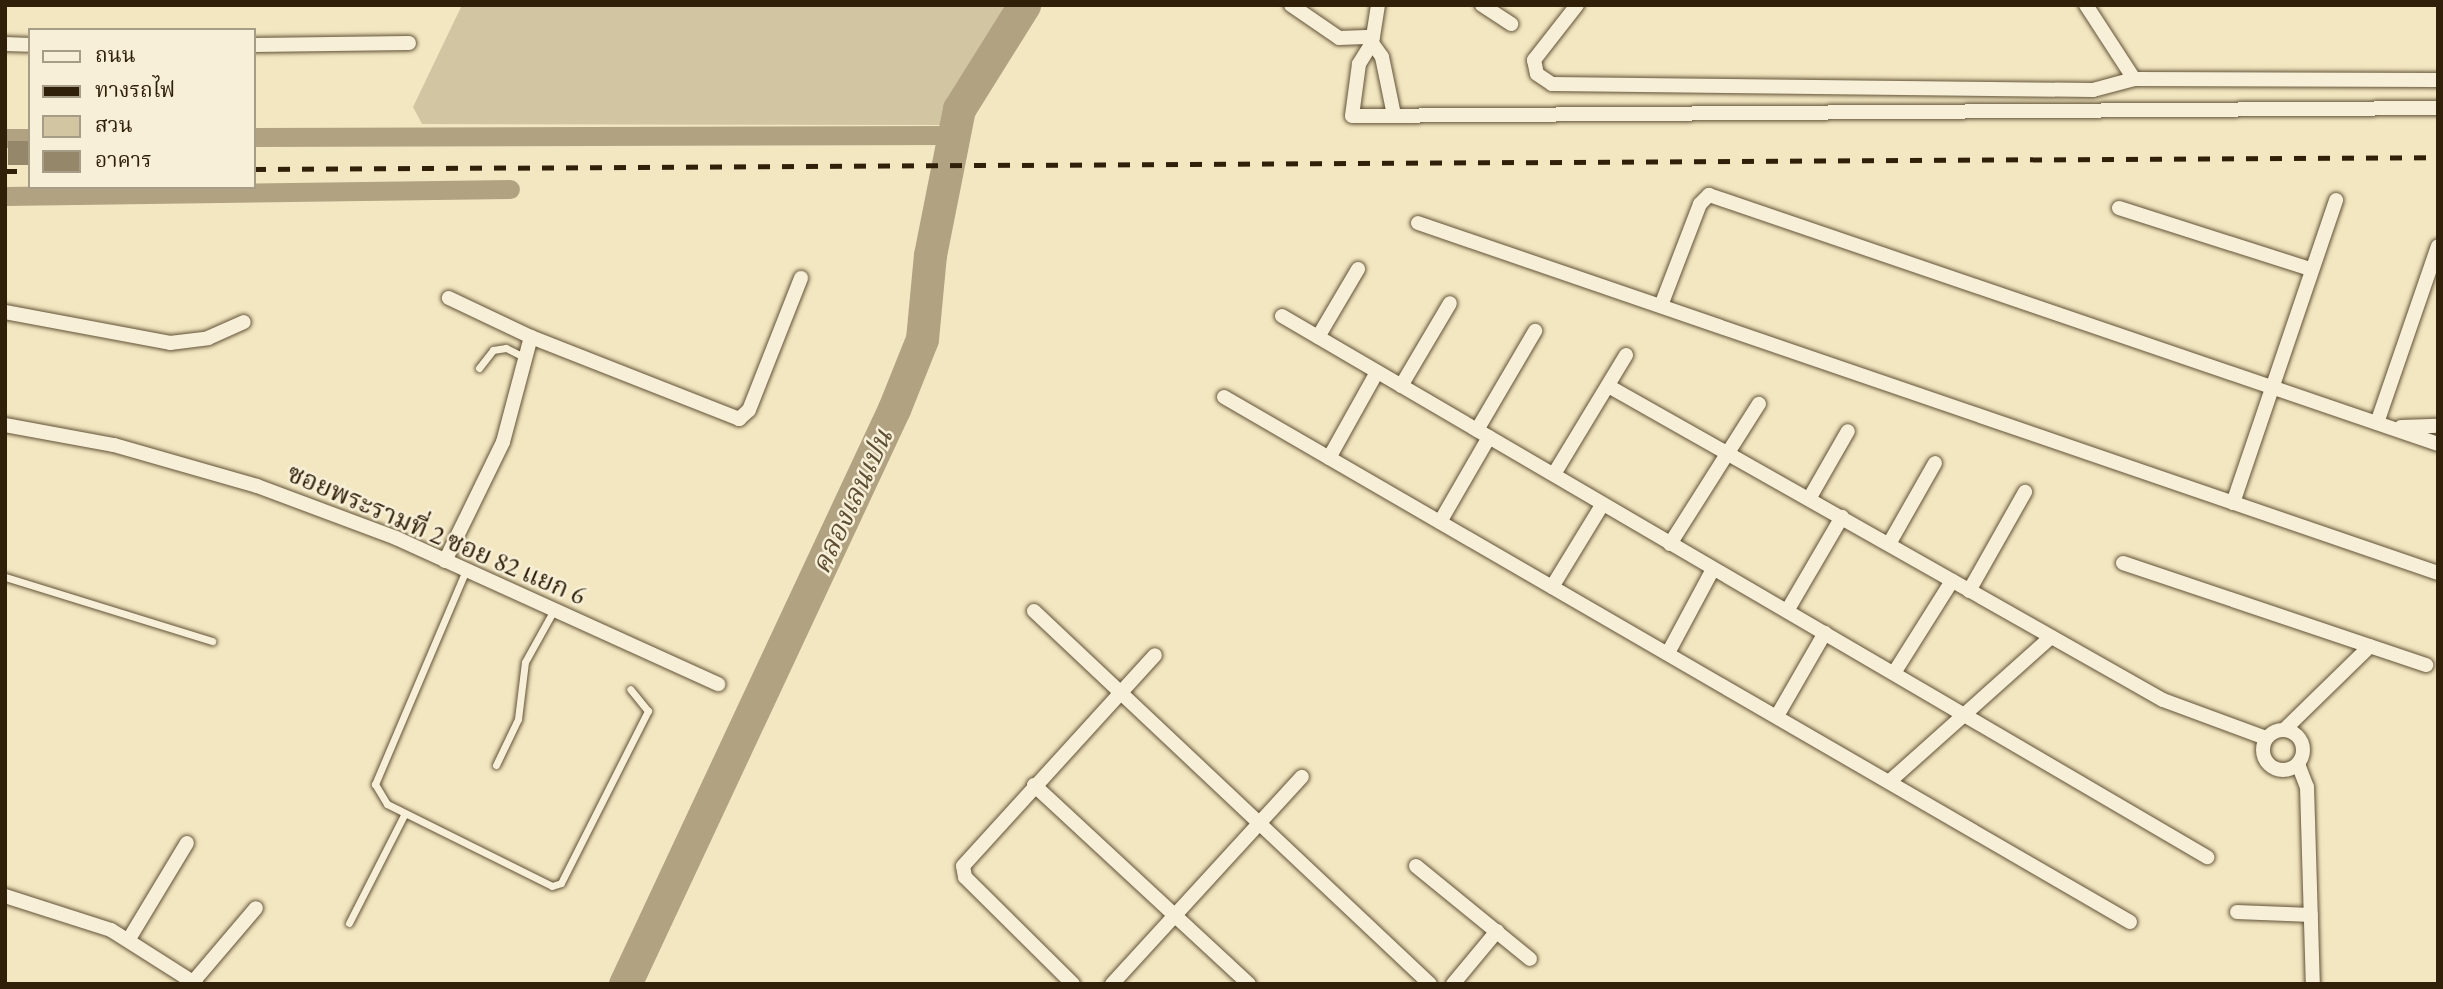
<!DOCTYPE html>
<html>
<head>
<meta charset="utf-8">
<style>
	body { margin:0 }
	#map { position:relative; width:2443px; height:989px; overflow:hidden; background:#f3e7c1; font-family:"EB Garamond","Noto Serif Thai",serif }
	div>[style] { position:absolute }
	.green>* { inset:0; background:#d2c5a2 }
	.canal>* { height:19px; margin:-9.5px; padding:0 9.5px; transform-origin:9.5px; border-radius:9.5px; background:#b1a382 }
	.river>* { height:33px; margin:-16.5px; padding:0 16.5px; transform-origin:16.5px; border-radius:16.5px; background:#b1a382 }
	.building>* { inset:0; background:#958769; transform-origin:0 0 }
	.roads { filter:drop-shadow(0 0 2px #615237) drop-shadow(0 0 2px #615237) }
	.service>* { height:7px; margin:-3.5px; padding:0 3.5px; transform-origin:3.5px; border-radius:3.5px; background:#f7efd7 }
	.minor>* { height:14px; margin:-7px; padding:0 7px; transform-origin:7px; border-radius:7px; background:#f7efd7 }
	.minor>.ring { margin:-7px; padding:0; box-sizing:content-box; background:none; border:14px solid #f7efd7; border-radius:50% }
	.rail>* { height:5px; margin-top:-2.5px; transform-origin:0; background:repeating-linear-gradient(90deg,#302009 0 12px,transparent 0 24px) }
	span { translate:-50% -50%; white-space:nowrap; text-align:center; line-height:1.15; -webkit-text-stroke:5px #f7efd7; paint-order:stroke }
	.street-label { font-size:26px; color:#302009 }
	.water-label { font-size:28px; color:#5d4e33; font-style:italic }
	.frame { position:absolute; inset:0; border:7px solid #302009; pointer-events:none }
	.legend { position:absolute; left:28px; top:28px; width:228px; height:161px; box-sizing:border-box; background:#f7efd7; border:2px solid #a79c85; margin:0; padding:9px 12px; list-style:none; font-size:21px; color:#302009 }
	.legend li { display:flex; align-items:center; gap:14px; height:35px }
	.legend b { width:35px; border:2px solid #a79c85 }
</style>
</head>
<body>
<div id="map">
	<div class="green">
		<i style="clip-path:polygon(462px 5px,1009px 5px,941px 125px,422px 124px,413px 107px)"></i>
	</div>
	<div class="canal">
		<i style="left:254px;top:137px;width:700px;rotate:-0.16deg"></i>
		<i style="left:5px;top:138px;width:25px"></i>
		<i style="left:5px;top:196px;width:505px;rotate:-0.79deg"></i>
	</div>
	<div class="river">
		<i style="left:625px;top:984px;width:635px;rotate:-64.93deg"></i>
		<i style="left:894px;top:409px;width:75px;rotate:-68.2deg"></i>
		<i style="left:922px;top:339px;width:84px;rotate:-84.6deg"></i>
		<i style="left:930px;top:255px;width:149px;rotate:-78.8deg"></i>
		<i style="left:959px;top:109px;width:123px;rotate:-58deg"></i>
	</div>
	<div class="building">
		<i style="left:8px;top:141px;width:22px;height:24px"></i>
	</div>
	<div class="roads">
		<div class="service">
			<i style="left:479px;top:368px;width:23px;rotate:-52deg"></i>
			<i style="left:493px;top:350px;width:13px;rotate:-9deg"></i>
			<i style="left:506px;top:348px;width:22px;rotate:27deg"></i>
			<i style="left:466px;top:570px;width:233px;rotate:113deg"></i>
			<i style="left:375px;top:784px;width:23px;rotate:59deg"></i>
			<i style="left:387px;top:804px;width:184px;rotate:26.4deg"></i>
			<i style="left:552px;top:886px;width:9px;rotate:-18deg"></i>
			<i style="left:561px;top:883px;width:193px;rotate:-63.2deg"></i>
			<i style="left:648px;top:711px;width:28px;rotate:-129deg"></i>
			<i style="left:5px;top:577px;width:217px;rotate:17.2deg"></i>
			<i style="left:496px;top:765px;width:51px;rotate:-64.4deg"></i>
			<i style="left:518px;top:719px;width:57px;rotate:-83deg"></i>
			<i style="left:525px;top:662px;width:60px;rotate:-60.9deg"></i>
			<i style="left:349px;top:923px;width:123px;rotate:-63deg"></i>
		</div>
		<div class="minor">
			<i style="left:1291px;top:5px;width:58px;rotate:34.5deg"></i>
			<i style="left:1339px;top:38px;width:34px;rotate:-2deg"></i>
			<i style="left:1378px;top:5px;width:38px;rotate:99deg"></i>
			<i style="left:1372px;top:43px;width:25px;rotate:122deg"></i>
			<i style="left:1359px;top:64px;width:52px;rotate:97.7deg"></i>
			<i style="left:1352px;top:116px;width:1086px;rotate:-0.42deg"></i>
			<i style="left:1482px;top:5px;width:35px;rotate:33deg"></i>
			<i style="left:1577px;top:5px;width:70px;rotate:128deg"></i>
			<i style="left:1534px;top:60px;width:14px;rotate:78deg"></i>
			<i style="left:1537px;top:74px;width:18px;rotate:34deg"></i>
			<i style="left:1552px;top:84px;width:541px;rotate:0.64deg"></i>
			<i style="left:2093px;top:90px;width:42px;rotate:-15deg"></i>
			<i style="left:2134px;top:79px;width:304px;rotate:0.2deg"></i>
			<i style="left:2086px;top:5px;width:88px;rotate:57deg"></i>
			<i style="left:1372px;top:43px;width:17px;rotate:54deg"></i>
			<i style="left:1382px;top:57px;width:59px;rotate:78.3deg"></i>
			<i style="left:5px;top:44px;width:25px;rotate:2deg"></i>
			<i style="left:254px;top:45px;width:155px;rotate:-0.7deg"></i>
			<i style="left:2119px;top:208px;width:201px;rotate:17.7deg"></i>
			<i style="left:1418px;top:223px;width:1078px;rotate:18.94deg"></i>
			<i style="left:1662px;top:303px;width:106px;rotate:-69deg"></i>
			<i style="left:1700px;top:204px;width:13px;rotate:-45deg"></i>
			<i style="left:1709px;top:195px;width:770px;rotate:18.86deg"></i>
			<i style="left:5px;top:312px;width:168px;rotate:10.6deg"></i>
			<i style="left:170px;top:343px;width:38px;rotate:-7deg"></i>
			<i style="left:208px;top:338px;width:39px;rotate:-24deg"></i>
			<i style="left:1282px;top:316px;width:1072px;rotate:30.32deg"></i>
			<i style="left:531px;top:337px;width:224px;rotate:21.5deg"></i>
			<i style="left:739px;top:419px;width:13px;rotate:-42deg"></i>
			<i style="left:749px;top:410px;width:142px;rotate:-68.5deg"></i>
			<i style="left:1318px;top:337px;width:79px;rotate:-59.5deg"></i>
			<i style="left:1401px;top:386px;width:96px;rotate:-59.4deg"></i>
			<i style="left:1610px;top:387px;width:635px;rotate:29.51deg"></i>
			<i style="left:2163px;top:700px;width:110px;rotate:20.3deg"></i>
			<i style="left:1224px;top:397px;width:1047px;rotate:30.09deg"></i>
			<i style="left:2377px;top:423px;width:187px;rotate:-71deg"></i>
			<i style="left:5px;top:425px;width:111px;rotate:10.4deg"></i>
			<i style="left:114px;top:445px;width:149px;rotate:16deg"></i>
			<i style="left:257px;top:486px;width:148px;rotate:20.5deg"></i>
			<i style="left:396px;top:538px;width:354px;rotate:24.4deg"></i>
			<i style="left:2401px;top:427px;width:37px;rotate:-2deg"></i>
			<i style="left:1477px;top:430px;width:115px;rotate:-59.6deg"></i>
			<i style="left:1329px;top:458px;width:98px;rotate:-60.8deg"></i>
			<i style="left:1554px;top:474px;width:139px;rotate:-58.8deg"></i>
			<i style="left:1809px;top:499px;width:78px;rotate:-60.2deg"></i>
			<i style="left:2233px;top:503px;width:320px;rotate:-71.2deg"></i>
			<i style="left:1440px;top:522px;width:98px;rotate:-60deg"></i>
			<i style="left:1670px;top:544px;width:166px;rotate:-57.6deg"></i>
			<i style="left:1889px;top:544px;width:93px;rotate:-60.4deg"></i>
			<i style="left:445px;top:561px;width:132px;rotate:-64deg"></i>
			<i style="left:503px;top:442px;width:109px;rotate:-75.1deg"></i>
			<i style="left:531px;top:337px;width:91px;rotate:-154.6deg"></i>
			<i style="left:2123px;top:563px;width:320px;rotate:18.6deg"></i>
			<i style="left:1552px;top:587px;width:96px;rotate:-58.6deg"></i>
			<i style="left:1969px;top:591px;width:114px;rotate:-60.5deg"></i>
			<i style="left:1034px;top:611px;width:544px;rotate:43.29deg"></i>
			<i style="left:1787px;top:611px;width:109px;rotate:-59.7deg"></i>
			<i style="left:1668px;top:653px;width:95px;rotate:-61.8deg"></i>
			<i style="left:1894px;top:673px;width:109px;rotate:-57.8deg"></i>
			<i style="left:1777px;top:716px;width:96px;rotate:-60deg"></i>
			<i class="ring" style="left:2263px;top:730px;width:26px;height:26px"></i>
			<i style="left:2284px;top:730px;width:120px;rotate:-44.3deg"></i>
			<i style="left:2298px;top:764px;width:25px;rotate:69deg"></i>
			<i style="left:2307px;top:787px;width:197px;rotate:88.3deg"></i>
			<i style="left:1890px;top:781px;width:216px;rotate:-41.8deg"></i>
			<i style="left:1034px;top:785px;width:293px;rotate:42.8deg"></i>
			<i style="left:1416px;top:866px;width:147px;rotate:39.2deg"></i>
			<i style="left:5px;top:896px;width:111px;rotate:17.8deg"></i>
			<i style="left:111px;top:930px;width:101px;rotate:32.4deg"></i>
			<i style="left:2237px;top:912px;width:74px;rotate:2.3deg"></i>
			<i style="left:129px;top:939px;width:112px;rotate:-58.9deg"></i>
			<i style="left:193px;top:982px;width:97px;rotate:-49.6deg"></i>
			<i style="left:1073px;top:984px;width:152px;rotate:-135.3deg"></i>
			<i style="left:965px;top:877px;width:11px;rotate:-100deg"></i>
			<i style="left:963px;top:866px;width:285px;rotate:-47.7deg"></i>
			<i style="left:1112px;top:984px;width:281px;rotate:-47.5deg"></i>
			<i style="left:1453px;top:984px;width:69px;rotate:-50.3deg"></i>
		</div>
	</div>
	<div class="rail">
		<i style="left:254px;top:169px;width:2184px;rotate:-0.31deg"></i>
		<i style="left:5px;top:171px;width:25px"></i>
	</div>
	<div class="street-label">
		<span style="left:436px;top:535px;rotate:23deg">ซอยพระรามที่ 2 ซอย 82 แยก 6</span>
	</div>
	<div class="water-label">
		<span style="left:851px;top:501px;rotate:-65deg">คลองเลนเปน</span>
	</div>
	<div class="frame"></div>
	<ul class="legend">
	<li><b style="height:9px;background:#f7efd7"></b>ถนน</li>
	<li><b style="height:9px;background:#302009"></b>ทางรถไฟ</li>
	<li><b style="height:19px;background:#d2c5a2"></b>สวน</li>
	<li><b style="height:19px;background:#958769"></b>อาคาร</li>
	</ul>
</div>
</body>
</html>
